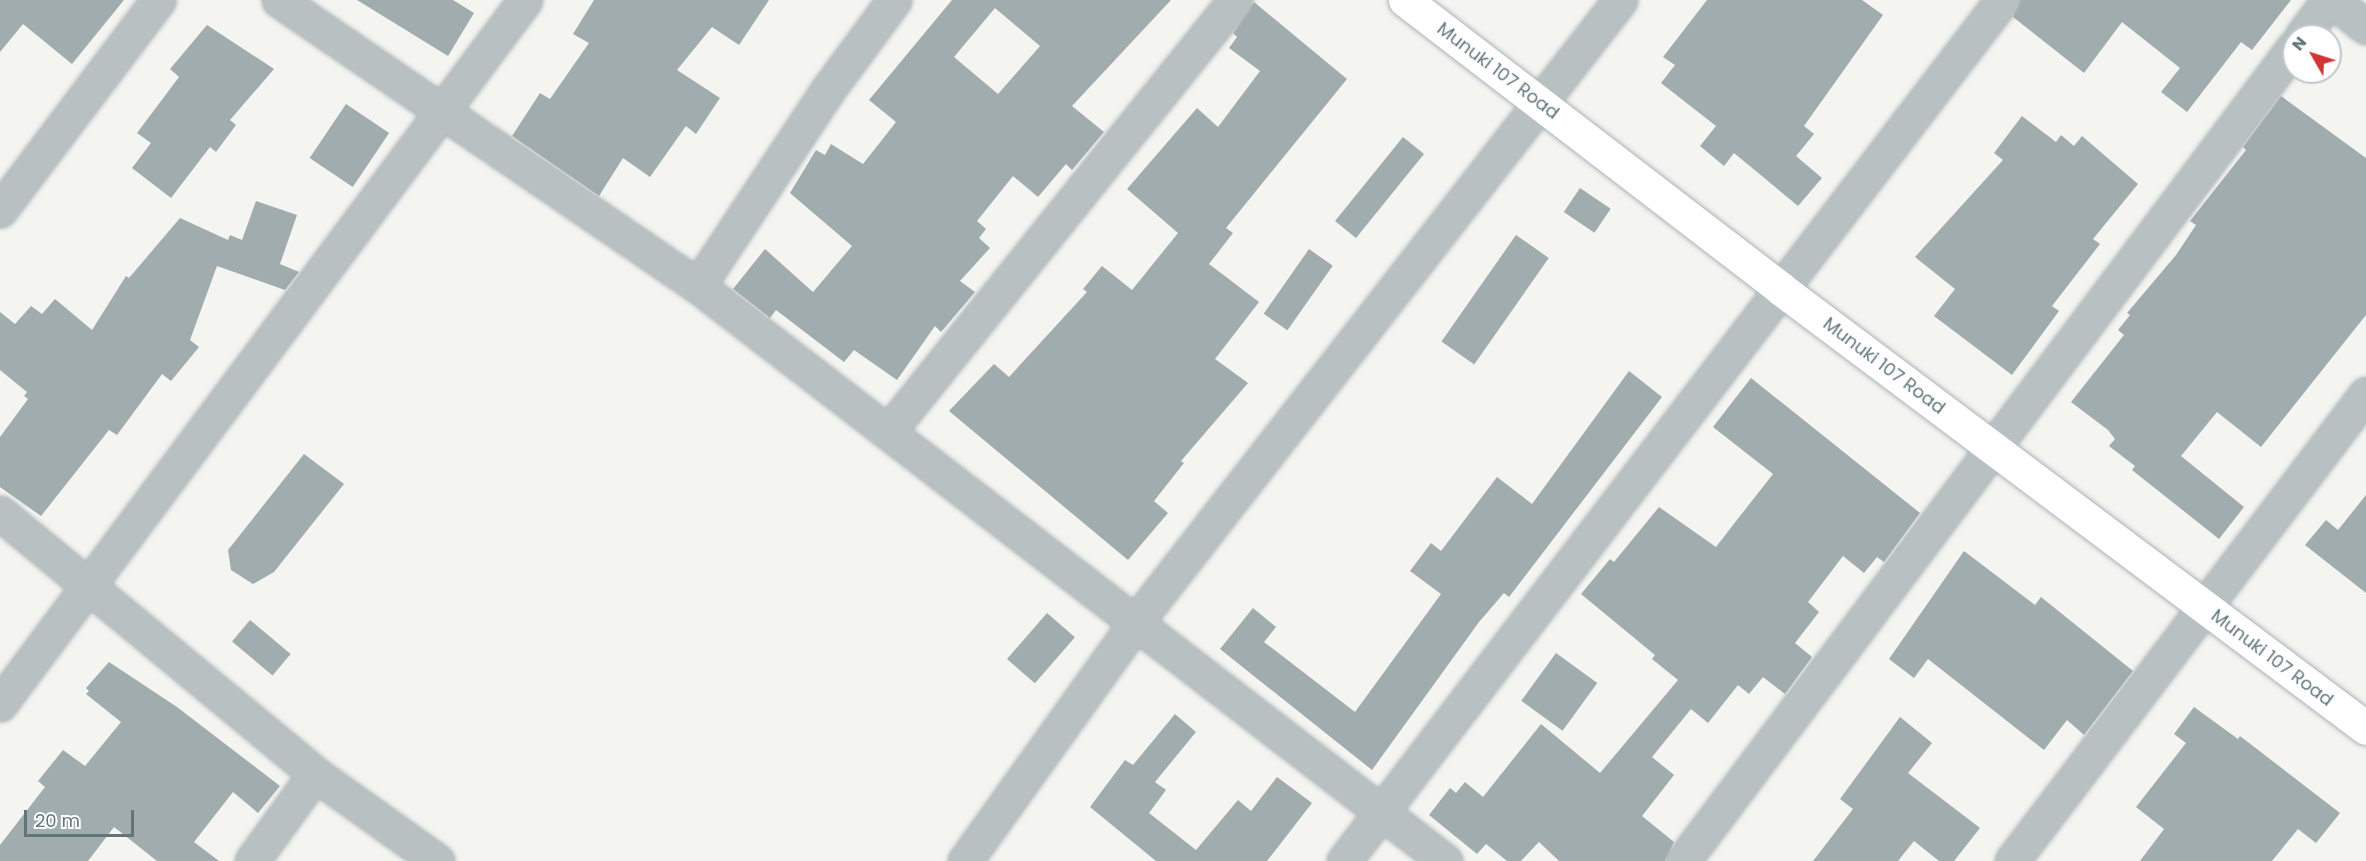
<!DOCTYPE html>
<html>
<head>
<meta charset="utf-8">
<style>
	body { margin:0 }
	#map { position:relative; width:2366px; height:861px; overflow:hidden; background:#f4f4f1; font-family:Poppins,sans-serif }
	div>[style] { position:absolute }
	.building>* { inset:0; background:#a1acae; transform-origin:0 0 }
	.roads { filter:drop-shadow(0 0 2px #acb4b6) drop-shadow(0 0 2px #acb4b6) }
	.street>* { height:33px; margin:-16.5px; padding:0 16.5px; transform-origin:16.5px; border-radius:16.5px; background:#b9c0c1 }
	.secondary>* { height:33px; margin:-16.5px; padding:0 16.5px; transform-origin:16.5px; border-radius:16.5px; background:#fff }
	span { translate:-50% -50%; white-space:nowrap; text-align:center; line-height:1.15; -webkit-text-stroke:6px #fff; paint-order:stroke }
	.street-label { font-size:18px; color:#62767a }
	.north { position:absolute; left:2282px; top:24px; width:60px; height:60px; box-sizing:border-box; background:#fff; border:2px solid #c0c8ca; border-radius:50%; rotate:309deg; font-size:16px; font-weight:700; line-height:24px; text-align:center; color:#62767a }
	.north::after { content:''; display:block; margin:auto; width:21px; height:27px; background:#d23337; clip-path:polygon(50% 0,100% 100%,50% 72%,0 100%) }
	.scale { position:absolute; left:24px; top:810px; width:110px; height:27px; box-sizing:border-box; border:3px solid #62767a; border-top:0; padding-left:8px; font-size:18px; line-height:21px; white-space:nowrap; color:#62767a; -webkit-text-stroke:4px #fff; paint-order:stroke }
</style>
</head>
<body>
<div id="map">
	<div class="building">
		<i style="clip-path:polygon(0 0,124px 0,72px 64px,23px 24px,0 52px)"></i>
		<i style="clip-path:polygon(357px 0,453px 0,474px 13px,448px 56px)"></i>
		<i style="clip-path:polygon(594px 0,769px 0,739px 45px,712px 27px,677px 70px,720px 98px,696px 134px,686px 126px,650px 177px,623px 158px,599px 196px,512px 136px,540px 93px,550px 99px,589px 43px,573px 34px)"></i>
		<i style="clip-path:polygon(evenodd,952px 0,1171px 0,1072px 106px,1104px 132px,1072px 170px,1066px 164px,1038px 197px,1013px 176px,977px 221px,986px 229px,979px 238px,990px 248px,960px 281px,975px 292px,941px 332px,935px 326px,897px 380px,854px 350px,844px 362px,776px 310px,770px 318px,733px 289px,765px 249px,813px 292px,852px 246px,790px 193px,816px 150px,825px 155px,831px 144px,863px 164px,896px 122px,869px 100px,952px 0,995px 8px,1040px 46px,998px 94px,954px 57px,995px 8px)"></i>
		<i style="clip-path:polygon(1707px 0,1862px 0,1883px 15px,1804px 126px,1814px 134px,1796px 156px,1822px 178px,1798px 206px,1734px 153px,1724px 166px,1700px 146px,1716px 126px,1661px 83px,1675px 65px,1663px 57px)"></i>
		<i style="clip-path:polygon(2020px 0,2291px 0,2252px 50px,2241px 42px,2187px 112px,2161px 92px,2180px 68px,2122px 22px,2084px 73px,2013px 17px)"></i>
		<i style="clip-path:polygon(1254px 2px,1347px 79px,1226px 228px,1233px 233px,1209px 264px,1259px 302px,1215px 359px,1248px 383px,1181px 461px,1184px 463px,1154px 501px,1168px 513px,1128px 560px,949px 411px,994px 364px,1009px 377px,1087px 292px,1083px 289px,1102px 266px,1132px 290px,1178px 233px,1127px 189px,1197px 108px,1218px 127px,1260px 71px,1229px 48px,1237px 37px,1233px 33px)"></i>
		<i style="clip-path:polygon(207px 25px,274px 69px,230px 120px,236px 125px,216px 152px,210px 147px,171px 198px,132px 168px,151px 143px,137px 133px,179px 77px,170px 69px)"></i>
		<i style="clip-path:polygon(2281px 96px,2366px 158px,2366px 315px,2261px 447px,2217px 412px,2181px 456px,2244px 507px,2219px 539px,2132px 470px,2135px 466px,2109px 446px,2115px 439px,2108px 430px,2071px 402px,2124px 335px,2118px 330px,2130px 315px,2127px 313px,2176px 255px,2196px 225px,2190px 221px,2246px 150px,2243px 147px)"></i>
		<i style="left:346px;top:104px;width:52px;height:65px;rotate:34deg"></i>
		<i style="clip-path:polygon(2022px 116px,2056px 142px,2061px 135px,2074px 146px,2082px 136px,2138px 184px,2093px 239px,2100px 244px,2052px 306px,2059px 311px,2012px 375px,1934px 316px,1955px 289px,1915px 257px,2003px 160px,1994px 153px)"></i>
		<i style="left:1403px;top:137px;width:27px;height:108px;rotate:39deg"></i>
		<i style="left:1580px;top:188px;width:37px;height:29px;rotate:34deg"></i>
		<i style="clip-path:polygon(256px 201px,297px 215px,280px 264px,299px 272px,285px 290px,217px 266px,190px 340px,199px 347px,171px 381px,162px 374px,117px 435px,109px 430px,41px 516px,0 487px,0 437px,28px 399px,24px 396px,27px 392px,0 370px,0 312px,15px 324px,31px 306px,42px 314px,55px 299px,92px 330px,126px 276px,129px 278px,180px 218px,228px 240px,230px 235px,242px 240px)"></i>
		<i style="left:1516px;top:235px;width:40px;height:130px;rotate:35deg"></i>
		<i style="left:1309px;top:249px;width:29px;height:79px;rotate:35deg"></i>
		<i style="clip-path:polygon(1629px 371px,1662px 397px,1509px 597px,1504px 593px,1479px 622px,1372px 770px,1220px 649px,1253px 608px,1276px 627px,1264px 642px,1355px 712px,1441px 594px,1410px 571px,1431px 543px,1441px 551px,1497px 477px,1532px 504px)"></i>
		<i style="clip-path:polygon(1751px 378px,1920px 513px,1884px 562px,1877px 557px,1864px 573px,1843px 556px,1808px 602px,1819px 612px,1795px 643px,1812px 657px,1785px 694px,1763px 677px,1749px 694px,1738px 685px,1708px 723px,1691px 709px,1652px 757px,1674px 775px,1642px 816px,1674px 842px,1665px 861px,1559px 861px,1539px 842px,1521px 861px,1507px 861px,1486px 844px,1477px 854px,1429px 815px,1450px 788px,1456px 793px,1465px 782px,1483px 797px,1541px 724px,1600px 773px,1678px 680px,1652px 659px,1655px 655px,1581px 594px,1610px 559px,1614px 562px,1659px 507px,1716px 547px,1733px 525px,1773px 474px,1713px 427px)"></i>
		<i style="clip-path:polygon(304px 454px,344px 484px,274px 572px,253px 584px,231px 570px,228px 550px)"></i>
		<i style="clip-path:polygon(2366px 495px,2366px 593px,2305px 545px,2326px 520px,2338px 530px)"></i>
		<i style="clip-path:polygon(1964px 551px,2035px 605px,2041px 597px,2133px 671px,2084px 735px,2067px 720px,2044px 750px,1928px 659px,1914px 678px,1889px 659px)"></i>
		<i style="left:1047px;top:613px;width:37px;height:61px;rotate:41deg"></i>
		<i style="left:250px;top:620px;width:53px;height:28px;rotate:40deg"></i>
		<i style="left:1556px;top:653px;width:51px;height:59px;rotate:36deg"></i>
		<i style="clip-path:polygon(109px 662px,177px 707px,280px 786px,258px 813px,233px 792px,194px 842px,219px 861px,157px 861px,114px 827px,88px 861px,0 861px,0 845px,45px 787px,38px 781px,63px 750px,85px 766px,121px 722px,86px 694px,89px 691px,86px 688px)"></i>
		<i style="clip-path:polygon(2194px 707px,2238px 739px,2240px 736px,2340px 813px,2316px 843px,2298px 829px,2272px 861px,2140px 861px,2164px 829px,2136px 807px,2186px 743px,2174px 734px)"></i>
		<i style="clip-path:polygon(1175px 714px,1196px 732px,1155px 782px,1166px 790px,1149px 813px,1196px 850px,1238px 800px,1251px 811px,1277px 777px,1312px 803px,1267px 861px,1156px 861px,1090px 807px,1125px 760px,1133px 765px)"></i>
		<i style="clip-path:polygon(1900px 717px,1932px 743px,1908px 773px,1980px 828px,1954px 861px,1939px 861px,1914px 841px,1898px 861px,1813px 861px,1853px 809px,1840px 799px)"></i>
	</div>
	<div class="roads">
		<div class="street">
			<i style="left:279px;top:0;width:507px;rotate:34.32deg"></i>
			<i style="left:698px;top:286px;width:943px;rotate:37.59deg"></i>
			<i style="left:2332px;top:0;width:43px;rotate:38.5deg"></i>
			<i style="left:2302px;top:36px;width:45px;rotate:-53.1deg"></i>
			<i style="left:0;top:210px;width:263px;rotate:-53deg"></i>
			<i style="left:698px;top:286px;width:234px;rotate:-56.5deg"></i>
			<i style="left:827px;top:91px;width:113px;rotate:-53.6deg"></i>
			<i style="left:888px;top:432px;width:554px;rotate:-51.23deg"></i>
			<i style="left:0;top:513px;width:409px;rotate:39.6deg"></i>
			<i style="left:315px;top:774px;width:150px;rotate:35.5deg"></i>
			<i style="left:0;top:704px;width:878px;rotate:-53.29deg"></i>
			<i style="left:252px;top:861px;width:107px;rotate:-54.1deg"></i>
			<i style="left:965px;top:861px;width:294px;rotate:-54.4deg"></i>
			<i style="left:1136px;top:622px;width:788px;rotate:-52.11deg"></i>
			<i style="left:1344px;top:861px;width:1084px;rotate:-52.61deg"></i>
			<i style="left:1683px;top:861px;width:1018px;rotate:-53.11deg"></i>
			<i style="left:2012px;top:861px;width:586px;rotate:-52.84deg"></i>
		</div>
		<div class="secondary">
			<i style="left:1405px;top:0;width:474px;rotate:37.5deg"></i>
			<i style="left:1781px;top:289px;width:731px;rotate:36.89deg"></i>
		</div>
	</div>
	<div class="street-label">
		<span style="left:1498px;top:71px;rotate:37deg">Munuki 107 Road</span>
		<span style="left:1884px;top:366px;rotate:37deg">Munuki 107 Road</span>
		<span style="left:2272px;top:658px;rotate:37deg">Munuki 107 Road</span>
	</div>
	<div class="north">N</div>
	<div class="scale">20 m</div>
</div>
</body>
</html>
